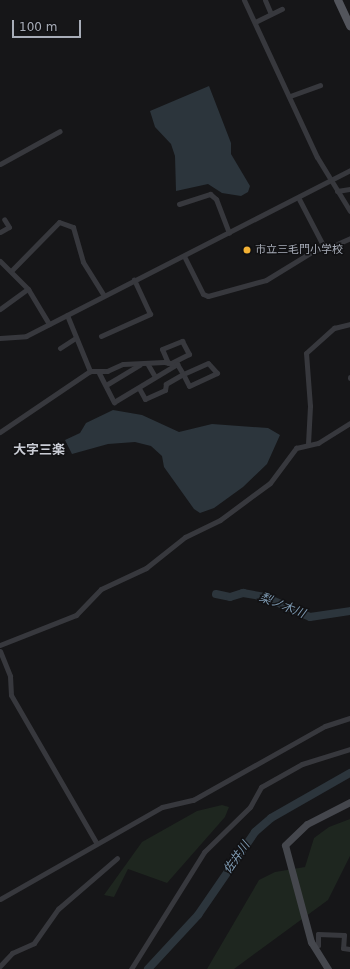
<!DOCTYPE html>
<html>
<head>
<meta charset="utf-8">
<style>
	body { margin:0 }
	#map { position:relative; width:350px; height:969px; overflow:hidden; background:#161618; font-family:"DejaVu Sans","Noto Sans JP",sans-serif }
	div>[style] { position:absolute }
	.green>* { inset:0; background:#1e261f }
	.water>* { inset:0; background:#2c353c }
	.river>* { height:8px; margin:-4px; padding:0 4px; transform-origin:4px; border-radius:4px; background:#2c353c }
	.street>* { height:5px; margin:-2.5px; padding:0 2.5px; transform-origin:2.5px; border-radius:2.5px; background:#37383d }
	.secondary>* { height:7px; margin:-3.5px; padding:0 3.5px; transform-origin:3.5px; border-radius:3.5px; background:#45474d }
	.primary>* { height:8px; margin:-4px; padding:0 4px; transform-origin:4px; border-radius:4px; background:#53555c }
	.dots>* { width:11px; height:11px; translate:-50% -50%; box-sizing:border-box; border:2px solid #111113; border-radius:50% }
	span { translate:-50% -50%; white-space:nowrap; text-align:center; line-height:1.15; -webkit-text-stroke:3px #111113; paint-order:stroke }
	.poi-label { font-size:11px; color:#a8adb8 }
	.left { translate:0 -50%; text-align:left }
	.water-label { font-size:12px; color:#7f9bb3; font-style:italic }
	.quarter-label { font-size:13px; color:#c9ccd4; font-weight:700 }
	.scale { position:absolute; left:12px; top:20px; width:69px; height:18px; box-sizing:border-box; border:2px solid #a8adb8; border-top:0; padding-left:5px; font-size:12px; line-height:14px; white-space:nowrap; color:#a8adb8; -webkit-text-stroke:3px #111113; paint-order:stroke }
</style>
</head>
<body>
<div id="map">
	<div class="green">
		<i style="clip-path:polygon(222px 805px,229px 807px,225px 817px,167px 883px,128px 869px,114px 897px,104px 895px,142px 842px,197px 811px)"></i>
		<i style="clip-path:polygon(350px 819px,350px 856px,328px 900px,234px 969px,207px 969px,259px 880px,275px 872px,305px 867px,314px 838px,329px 827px)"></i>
	</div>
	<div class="water">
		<i style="clip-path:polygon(209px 86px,231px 143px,231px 154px,250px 186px,248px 192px,241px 196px,222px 193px,208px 184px,176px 191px,175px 156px,171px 144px,155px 127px,150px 111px)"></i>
		<i style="clip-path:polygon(113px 410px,142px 415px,179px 432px,212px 424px,268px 428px,280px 435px,267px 464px,243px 487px,214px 508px,200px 513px,194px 509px,164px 467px,162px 456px,151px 446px,135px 442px,108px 444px,72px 454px,65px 440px,80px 433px,86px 423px)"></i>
	</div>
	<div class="river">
		<i style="left:216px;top:594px;width:14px;rotate:12deg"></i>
		<i style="left:230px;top:597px;width:14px;rotate:-17deg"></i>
		<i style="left:243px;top:593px;width:22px;rotate:10deg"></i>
		<i style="left:265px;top:597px;width:49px;rotate:24deg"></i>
		<i style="left:310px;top:617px;width:40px;rotate:-8.5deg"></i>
		<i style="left:148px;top:969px;width:74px;rotate:-47.2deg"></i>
		<i style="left:198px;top:915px;width:101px;rotate:-55.5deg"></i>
		<i style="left:255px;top:832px;width:21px;rotate:-41deg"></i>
		<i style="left:271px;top:818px;width:91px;rotate:-29.7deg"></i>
	</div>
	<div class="street">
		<i style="left:244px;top:0;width:173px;rotate:65.1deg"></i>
		<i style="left:317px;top:157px;width:63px;rotate:58.6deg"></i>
		<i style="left:265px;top:0;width:15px;rotate:67deg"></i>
		<i style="left:255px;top:22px;width:30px;rotate:-26deg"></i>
		<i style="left:290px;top:96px;width:32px;rotate:-20deg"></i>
		<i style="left:0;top:164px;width:68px;rotate:-28.8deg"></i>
		<i style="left:337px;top:191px;width:13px;rotate:-9deg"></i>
		<i style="left:299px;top:199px;width:56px;rotate:62.5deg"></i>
		<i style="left:179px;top:204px;width:33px;rotate:-18deg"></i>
		<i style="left:210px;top:194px;width:8px;rotate:40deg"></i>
		<i style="left:216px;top:199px;width:36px;rotate:69deg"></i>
		<i style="left:0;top:232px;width:10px;rotate:-29deg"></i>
		<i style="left:9px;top:227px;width:9px;rotate:-122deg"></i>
		<i style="left:184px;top:256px;width:42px;rotate:63.4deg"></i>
		<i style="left:203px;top:294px;width:5px;rotate:22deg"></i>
		<i style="left:208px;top:296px;width:60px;rotate:-15.4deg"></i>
		<i style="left:266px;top:280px;width:57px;rotate:-31.5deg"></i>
		<i style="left:315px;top:250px;width:13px;rotate:-9deg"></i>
		<i style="left:328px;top:248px;width:24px;rotate:-24deg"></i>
		<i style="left:0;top:261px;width:40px;rotate:45deg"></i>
		<i style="left:28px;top:289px;width:41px;rotate:59deg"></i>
		<i style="left:12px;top:270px;width:67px;rotate:-45.6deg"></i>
		<i style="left:59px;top:222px;width:15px;rotate:20deg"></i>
		<i style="left:73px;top:227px;width:36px;rotate:74deg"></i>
		<i style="left:83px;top:262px;width:39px;rotate:58deg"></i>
		<i style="left:0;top:309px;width:34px;rotate:-36deg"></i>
		<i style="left:67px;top:315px;width:61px;rotate:67.7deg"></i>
		<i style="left:101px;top:336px;width:54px;rotate:-24.2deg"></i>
		<i style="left:150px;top:314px;width:38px;rotate:-115deg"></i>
		<i style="left:0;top:338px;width:26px;rotate:-4deg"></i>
		<i style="left:26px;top:336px;width:364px;rotate:-27.1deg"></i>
		<i style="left:60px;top:348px;width:17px;rotate:-33deg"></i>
		<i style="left:147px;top:363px;width:16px;rotate:60deg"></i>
		<i style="left:168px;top:363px;width:15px;rotate:-113deg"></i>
		<i style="left:162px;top:349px;width:22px;rotate:-22deg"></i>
		<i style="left:182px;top:341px;width:15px;rotate:62deg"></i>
		<i style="left:189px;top:354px;width:20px;rotate:153deg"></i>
		<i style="left:99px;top:373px;width:33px;rotate:63deg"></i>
		<i style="left:114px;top:402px;width:74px;rotate:-31.1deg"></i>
		<i style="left:350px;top:377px;width:1px;rotate:90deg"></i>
		<i style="left:106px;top:385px;width:39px;rotate:-31deg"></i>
		<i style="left:0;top:432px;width:109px;rotate:-34.1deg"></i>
		<i style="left:90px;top:371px;width:17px"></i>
		<i style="left:107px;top:371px;width:17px;rotate:-24deg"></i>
		<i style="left:123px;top:364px;width:41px;rotate:-2.8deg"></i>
		<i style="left:164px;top:362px;width:13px;rotate:9deg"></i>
		<i style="left:177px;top:364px;width:12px;rotate:59deg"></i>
		<i style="left:183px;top:374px;width:13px;rotate:63deg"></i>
		<i style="left:189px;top:386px;width:31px;rotate:-25deg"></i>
		<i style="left:217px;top:373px;width:13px;rotate:-132deg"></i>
		<i style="left:208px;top:363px;width:27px;rotate:156deg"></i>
		<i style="left:183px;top:374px;width:20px;rotate:150deg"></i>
		<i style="left:166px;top:384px;width:6px;rotate:99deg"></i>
		<i style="left:165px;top:390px;width:22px;rotate:156deg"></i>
		<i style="left:145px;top:399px;width:13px;rotate:-119deg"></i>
		<i style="left:308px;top:444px;width:38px;rotate:-87deg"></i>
		<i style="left:310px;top:406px;width:53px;rotate:-94.3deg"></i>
		<i style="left:306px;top:353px;width:38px;rotate:-42deg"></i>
		<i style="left:334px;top:328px;width:16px;rotate:-14deg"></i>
		<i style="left:0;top:645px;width:82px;rotate:-21.5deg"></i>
		<i style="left:76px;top:615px;width:36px;rotate:-46deg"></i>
		<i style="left:101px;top:589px;width:50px;rotate:-25deg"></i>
		<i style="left:146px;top:568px;width:50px;rotate:-38.5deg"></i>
		<i style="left:185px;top:537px;width:39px;rotate:-26deg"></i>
		<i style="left:220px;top:520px;width:62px;rotate:-36.5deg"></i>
		<i style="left:270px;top:483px;width:44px;rotate:-53.4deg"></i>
		<i style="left:296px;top:448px;width:23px;rotate:-13deg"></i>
		<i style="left:318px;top:443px;width:38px;rotate:-32deg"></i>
		<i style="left:0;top:651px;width:27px;rotate:68deg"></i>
		<i style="left:10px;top:676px;width:19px;rotate:87deg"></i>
		<i style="left:11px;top:695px;width:170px;rotate:60deg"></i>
		<i style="left:0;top:899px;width:186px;rotate:-29.6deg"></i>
		<i style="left:162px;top:807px;width:32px;rotate:-13deg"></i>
		<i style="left:193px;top:800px;width:151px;rotate:-29.3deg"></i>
		<i style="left:325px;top:726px;width:26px;rotate:-18deg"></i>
		<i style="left:313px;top:945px;width:5px"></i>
		<i style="left:318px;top:945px;width:11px;rotate:-90deg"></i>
		<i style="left:318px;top:934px;width:26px;rotate:2deg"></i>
		<i style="left:344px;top:935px;width:13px;rotate:94deg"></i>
		<i style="left:343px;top:948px;width:7px;rotate:8deg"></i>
		<i style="left:0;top:966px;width:18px;rotate:-47deg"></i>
		<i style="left:12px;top:953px;width:24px;rotate:-24deg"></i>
		<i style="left:34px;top:943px;width:42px;rotate:-54.8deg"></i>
		<i style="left:58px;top:909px;width:78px;rotate:-40.8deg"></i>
		<i style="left:131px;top:969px;width:138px;rotate:-58deg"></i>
		<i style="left:204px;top:852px;width:64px;rotate:-44.4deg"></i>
		<i style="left:250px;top:807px;width:23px;rotate:-61deg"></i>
		<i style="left:261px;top:787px;width:47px;rotate:-29.3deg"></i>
		<i style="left:302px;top:764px;width:50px;rotate:-17.4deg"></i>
	</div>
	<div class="secondary">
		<i style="left:328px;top:969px;width:32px;rotate:-122deg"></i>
		<i style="left:311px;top:942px;width:100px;rotate:-105deg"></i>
		<i style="left:285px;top:845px;width:30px;rotate:-44deg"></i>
		<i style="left:307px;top:824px;width:48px;rotate:-27.1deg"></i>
	</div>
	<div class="primary">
		<i style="left:338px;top:0;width:29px;rotate:65deg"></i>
	</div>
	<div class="dots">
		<i style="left:247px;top:250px;background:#f2b134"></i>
	</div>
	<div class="poi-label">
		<span class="left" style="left:255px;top:250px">市立三毛門小学校</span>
	</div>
	<div class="water-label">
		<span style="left:282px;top:606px;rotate:22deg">梨ノ木川</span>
		<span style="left:237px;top:858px;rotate:-55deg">佐井川</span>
	</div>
	<div class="quarter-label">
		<span style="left:39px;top:450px">大字三楽</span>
	</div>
	<div class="scale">100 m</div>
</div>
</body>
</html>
